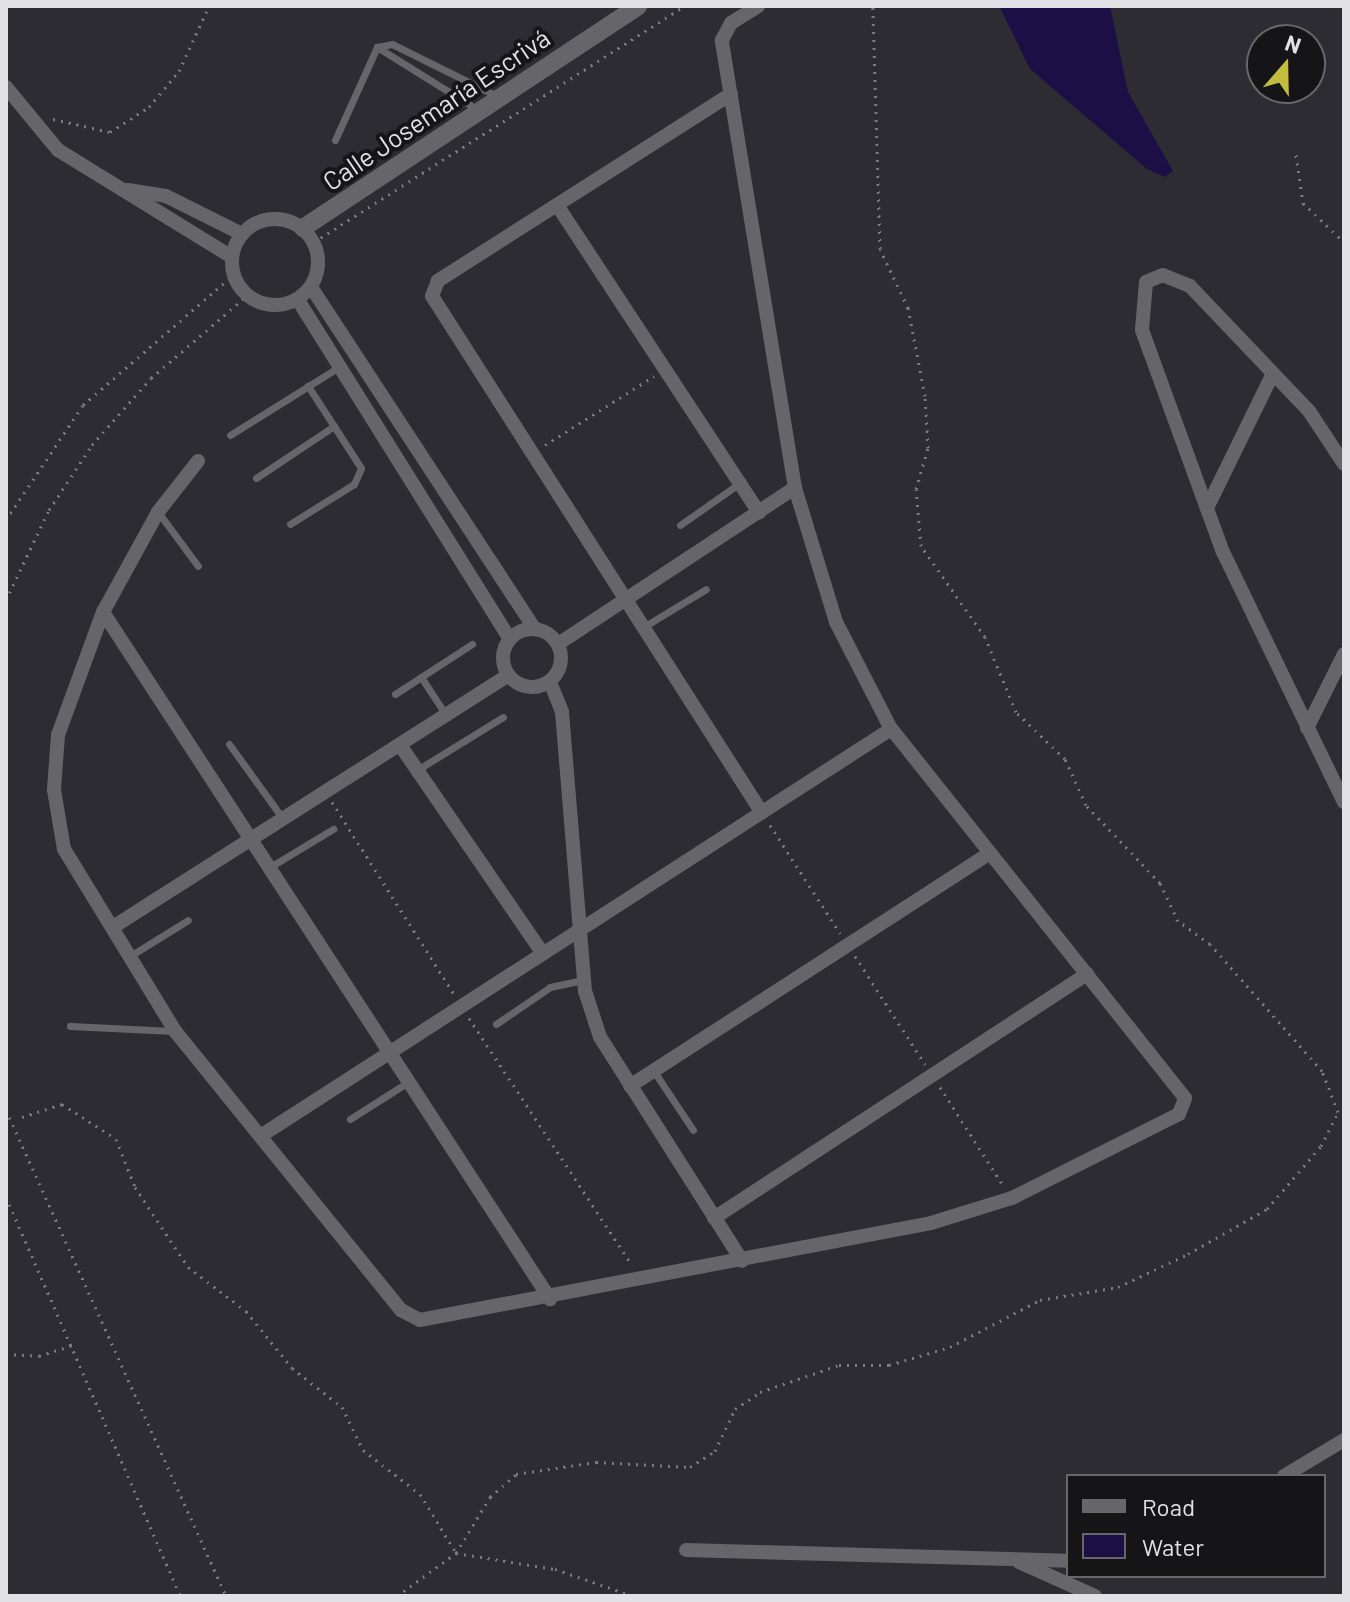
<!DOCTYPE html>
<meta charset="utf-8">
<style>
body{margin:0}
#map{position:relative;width:1350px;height:1602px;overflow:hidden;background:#2d2c33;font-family:Barlow,sans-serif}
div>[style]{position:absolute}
.water>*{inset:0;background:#1c0f46}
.path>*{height:3px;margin-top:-1.5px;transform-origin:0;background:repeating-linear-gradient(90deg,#7b7a81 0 2px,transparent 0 8px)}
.service>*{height:7px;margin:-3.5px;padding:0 3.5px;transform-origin:3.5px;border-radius:3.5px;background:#66666a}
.minor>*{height:14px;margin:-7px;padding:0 7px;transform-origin:7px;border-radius:7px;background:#66666a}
.minor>.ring{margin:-7px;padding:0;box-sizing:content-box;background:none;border:14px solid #66666a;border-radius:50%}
.tertiary>*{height:18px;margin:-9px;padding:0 9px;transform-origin:9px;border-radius:9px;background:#66666a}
span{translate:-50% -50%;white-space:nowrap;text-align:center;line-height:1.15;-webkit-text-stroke:8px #151518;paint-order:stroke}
.street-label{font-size:26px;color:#e1e1e6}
.frame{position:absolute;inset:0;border:8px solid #e1e1e6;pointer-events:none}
.legend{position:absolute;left:1066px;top:1474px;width:260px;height:104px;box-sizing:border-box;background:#151518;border:2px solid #67676a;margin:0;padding:10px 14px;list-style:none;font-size:24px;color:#e1e1e6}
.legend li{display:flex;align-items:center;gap:16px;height:40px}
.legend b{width:40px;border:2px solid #67676a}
.north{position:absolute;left:1246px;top:24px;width:80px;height:80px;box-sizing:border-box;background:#151518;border:2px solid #67676a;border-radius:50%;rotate:20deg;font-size:22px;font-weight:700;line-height:32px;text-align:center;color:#e1e1e6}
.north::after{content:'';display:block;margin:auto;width:28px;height:36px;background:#c2bd3f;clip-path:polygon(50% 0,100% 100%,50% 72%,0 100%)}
</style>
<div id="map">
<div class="water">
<i style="clip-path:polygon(999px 6px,1110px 6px,1128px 92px,1173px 171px,1165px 177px,1147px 169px,1030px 69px)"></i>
</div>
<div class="path">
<i style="left:53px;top:119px;width:58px;rotate:12.8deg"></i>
<i style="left:110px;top:132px;width:46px;rotate:-32.7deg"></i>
<i style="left:149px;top:107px;width:47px;rotate:-50.2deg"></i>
<i style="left:179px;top:71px;width:72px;rotate:-65.2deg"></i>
<i style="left:1296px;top:155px;width:49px;rotate:81.7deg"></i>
<i style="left:1303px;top:203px;width:57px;rotate:43.6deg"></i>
<i style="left:314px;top:242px;width:440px;rotate:-32.5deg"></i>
<i style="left:545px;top:445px;width:129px;rotate:-32.3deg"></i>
<i style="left:6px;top:520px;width:138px;rotate:-56.2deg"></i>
<i style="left:83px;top:405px;width:200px;rotate:-40.9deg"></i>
<i style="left:6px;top:600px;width:100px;rotate:-64.5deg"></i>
<i style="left:49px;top:510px;width:78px;rotate:-56.5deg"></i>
<i style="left:92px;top:445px;width:89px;rotate:-48.6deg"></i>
<i style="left:151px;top:378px;width:128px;rotate:-40.6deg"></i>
<i style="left:332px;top:802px;width:227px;rotate:57.6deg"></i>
<i style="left:770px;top:825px;width:129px;rotate:57.1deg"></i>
<i style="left:855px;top:956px;width:129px;rotate:57.1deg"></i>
<i style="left:469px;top:1018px;width:296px;rotate:56.6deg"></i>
<i style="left:940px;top:1087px;width:117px;rotate:57.3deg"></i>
<i style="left:6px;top:1110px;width:533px;rotate:65.64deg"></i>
<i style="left:22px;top:1117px;width:42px;rotate:-18deg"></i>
<i style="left:62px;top:1104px;width:64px;rotate:32.9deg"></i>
<i style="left:116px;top:1139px;width:52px;rotate:68.4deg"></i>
<i style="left:135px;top:1187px;width:96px;rotate:56.5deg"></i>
<i style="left:188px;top:1267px;width:73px;rotate:37.2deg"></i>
<i style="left:246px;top:1311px;width:73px;rotate:51.1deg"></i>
<i style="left:292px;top:1368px;width:63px;rotate:38deg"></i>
<i style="left:342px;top:1407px;width:48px;rotate:64deg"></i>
<i style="left:363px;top:1450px;width:72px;rotate:37.7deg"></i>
<i style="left:420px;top:1494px;width:69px;rotate:58.6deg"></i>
<i style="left:456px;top:1553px;width:100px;rotate:9.2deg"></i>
<i style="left:555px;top:1569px;width:83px;rotate:19.1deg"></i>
<i style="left:6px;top:1197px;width:435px;rotate:66.4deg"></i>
<i style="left:6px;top:1354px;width:33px;rotate:3deg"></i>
<i style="left:39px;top:1356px;width:35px;rotate:-18deg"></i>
<i style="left:397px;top:1596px;width:73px;rotate:-36.1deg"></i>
<i style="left:456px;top:1553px;width:66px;rotate:-58.7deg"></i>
<i style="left:490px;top:1497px;width:35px;rotate:-41deg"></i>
<i style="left:516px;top:1474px;width:81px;rotate:-8.5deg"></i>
<i style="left:596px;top:1462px;width:94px;rotate:3deg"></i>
<i style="left:690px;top:1467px;width:30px;rotate:-33deg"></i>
<i style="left:715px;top:1451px;width:47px;rotate:-64.5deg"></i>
<i style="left:735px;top:1409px;width:30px;rotate:-34deg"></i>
<i style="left:760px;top:1392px;width:83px;rotate:-18.9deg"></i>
<i style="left:839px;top:1365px;width:50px"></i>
<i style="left:889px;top:1365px;width:64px;rotate:-16.4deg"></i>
<i style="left:950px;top:1347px;width:102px;rotate:-27.6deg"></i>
<i style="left:1040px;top:1300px;width:79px;rotate:-9.5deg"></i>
<i style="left:1118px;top:1287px;width:77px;rotate:-25.2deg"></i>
<i style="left:1188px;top:1254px;width:91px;rotate:-29.7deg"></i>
<i style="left:1267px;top:1209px;width:83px;rotate:-49.4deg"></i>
<i style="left:1321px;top:1146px;width:38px;rotate:-63deg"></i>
<i style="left:1338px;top:1112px;width:44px;rotate:-111.3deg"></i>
<i style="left:1322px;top:1071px;width:169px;rotate:-131.4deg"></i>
<i style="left:1210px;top:944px;width:39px;rotate:-144deg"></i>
<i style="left:1178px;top:921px;width:42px;rotate:-115.3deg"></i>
<i style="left:1160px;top:883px;width:108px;rotate:-133.5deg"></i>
<i style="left:1086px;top:805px;width:51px;rotate:-114.5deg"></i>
<i style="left:1065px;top:759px;width:68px;rotate:-136.2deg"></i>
<i style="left:1016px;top:712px;width:81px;rotate:-112.5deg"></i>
<i style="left:985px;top:637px;width:111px;rotate:-125.1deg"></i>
<i style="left:921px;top:546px;width:57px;rotate:-95deg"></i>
<i style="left:916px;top:489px;width:43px;rotate:-73.7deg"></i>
<i style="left:928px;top:448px;width:52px;rotate:-93.3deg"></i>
<i style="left:925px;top:396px;width:90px;rotate:-100.9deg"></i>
<i style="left:908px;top:308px;width:65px;rotate:-115.4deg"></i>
<i style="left:880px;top:249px;width:243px;rotate:-91.7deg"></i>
</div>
<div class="service">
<i style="left:377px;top:47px;width:121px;rotate:31.9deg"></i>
<i style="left:335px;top:140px;width:102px;rotate:-65.7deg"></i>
<i style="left:377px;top:47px;width:15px;rotate:-11deg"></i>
<i style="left:392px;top:44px;width:119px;rotate:26.4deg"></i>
<i style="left:230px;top:435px;width:128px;rotate:-32deg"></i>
<i style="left:256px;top:478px;width:94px;rotate:-33.7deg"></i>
<i style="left:158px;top:512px;width:67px;rotate:53.5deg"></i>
<i style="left:290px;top:524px;width:75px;rotate:-32deg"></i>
<i style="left:354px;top:484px;width:17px;rotate:-66deg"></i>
<i style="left:361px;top:468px;width:98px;rotate:-122.9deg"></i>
<i style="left:680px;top:525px;width:73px;rotate:-35deg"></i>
<i style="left:645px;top:626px;width:71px;rotate:-31.2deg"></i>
<i style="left:421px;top:677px;width:45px;rotate:56.7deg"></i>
<i style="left:395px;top:694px;width:92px;rotate:-33deg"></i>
<i style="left:229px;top:744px;width:92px;rotate:54.2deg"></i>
<i style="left:417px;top:770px;width:101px;rotate:-31.6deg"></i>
<i style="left:270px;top:867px;width:74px;rotate:-31.1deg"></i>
<i style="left:130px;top:956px;width:68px;rotate:-31.8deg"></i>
<i style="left:496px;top:1024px;width:65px;rotate:-34.4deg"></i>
<i style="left:550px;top:987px;width:35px;rotate:-12deg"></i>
<i style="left:70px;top:1026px;width:103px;rotate:2.8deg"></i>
<i style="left:653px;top:1070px;width:72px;rotate:56.3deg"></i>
<i style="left:350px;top:1119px;width:69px;rotate:-32.5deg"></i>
</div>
<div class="minor">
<i style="left:6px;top:87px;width:82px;rotate:50.5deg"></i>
<i style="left:58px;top:150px;width:204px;rotate:31.6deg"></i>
<i style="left:731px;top:94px;width:348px;rotate:147.5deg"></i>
<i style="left:438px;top:281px;width:16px;rotate:112deg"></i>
<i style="left:432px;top:296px;width:613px;rotate:57.45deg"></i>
<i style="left:128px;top:190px;width:38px;rotate:9deg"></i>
<i style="left:166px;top:196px;width:85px;rotate:26.6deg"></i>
<i style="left:557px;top:205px;width:368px;rotate:56.7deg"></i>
<i class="ring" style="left:232px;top:219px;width:72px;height:72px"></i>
<i style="left:311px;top:287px;width:409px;rotate:56.8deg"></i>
<i style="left:298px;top:300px;width:400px;rotate:58deg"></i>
<i style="left:198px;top:461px;width:65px;rotate:128.1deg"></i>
<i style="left:158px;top:512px;width:114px;rotate:118.8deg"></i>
<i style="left:103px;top:612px;width:131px;rotate:110.1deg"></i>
<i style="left:58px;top:735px;width:55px;rotate:94.2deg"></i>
<i style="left:54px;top:790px;width:60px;rotate:80.4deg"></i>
<i style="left:64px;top:849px;width:213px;rotate:58.6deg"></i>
<i style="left:175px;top:1031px;width:359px;rotate:51deg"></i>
<i style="left:401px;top:1310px;width:21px;rotate:28deg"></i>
<i style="left:420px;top:1320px;width:520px;rotate:-10.75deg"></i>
<i style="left:931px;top:1223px;width:85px;rotate:-17.2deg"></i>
<i style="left:1012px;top:1198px;width:187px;rotate:-26.7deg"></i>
<i style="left:1179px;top:1114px;width:17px;rotate:-69deg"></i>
<i style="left:1185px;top:1098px;width:472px;rotate:-128.5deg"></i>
<i style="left:891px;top:729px;width:120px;rotate:-117.2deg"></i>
<i style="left:836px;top:622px;width:140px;rotate:-107deg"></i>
<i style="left:795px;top:488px;width:454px;rotate:-99.3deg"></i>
<i style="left:722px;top:40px;width:19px;rotate:-62deg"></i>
<i style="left:731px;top:23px;width:32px;rotate:-32deg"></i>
<i style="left:1344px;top:464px;width:64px;rotate:-123.4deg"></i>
<i style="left:1309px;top:411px;width:173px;rotate:-133.6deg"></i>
<i style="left:1190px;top:286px;width:29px;rotate:-158deg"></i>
<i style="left:1163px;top:275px;width:18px;rotate:158deg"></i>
<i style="left:1146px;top:282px;width:48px;rotate:94.8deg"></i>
<i style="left:1142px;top:330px;width:236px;rotate:70deg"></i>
<i style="left:1223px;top:552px;width:278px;rotate:64.2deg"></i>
<i style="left:1207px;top:508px;width:150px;rotate:-63.9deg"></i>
<i style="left:103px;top:612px;width:820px;rotate:56.95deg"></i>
<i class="ring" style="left:503px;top:629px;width:44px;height:44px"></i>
<i style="left:558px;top:644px;width:284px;rotate:-33.4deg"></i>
<i style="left:550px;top:682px;width:32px;rotate:68deg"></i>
<i style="left:562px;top:712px;width:280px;rotate:85.3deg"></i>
<i style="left:585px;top:991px;width:48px;rotate:71.9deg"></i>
<i style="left:600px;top:1037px;width:265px;rotate:57.6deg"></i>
<i style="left:1307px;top:728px;width:83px;rotate:-63.4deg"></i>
<i style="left:400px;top:745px;width:253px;rotate:55.6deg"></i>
<i style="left:113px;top:927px;width:469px;rotate:-32.5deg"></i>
<i style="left:630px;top:1086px;width:429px;rotate:-32.9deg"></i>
<i style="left:262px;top:1135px;width:749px;rotate:-32.84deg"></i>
<i style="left:714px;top:1218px;width:446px;rotate:-33.2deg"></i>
<i style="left:1284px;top:1476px;width:70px;rotate:-31deg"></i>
<i style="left:686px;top:1550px;width:382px;rotate:1.6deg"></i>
<i style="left:1019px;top:1562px;width:83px;rotate:24.1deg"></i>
</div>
<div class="tertiary">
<i style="left:303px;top:228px;width:402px;rotate:-33.5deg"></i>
</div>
<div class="street-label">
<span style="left:436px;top:109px;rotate:-34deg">Calle Josemaría Escrivá</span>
</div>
<div class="frame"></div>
<ul class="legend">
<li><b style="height:10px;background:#66666a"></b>Road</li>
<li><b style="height:22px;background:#1c0f46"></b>Water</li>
</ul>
<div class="north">N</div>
</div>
